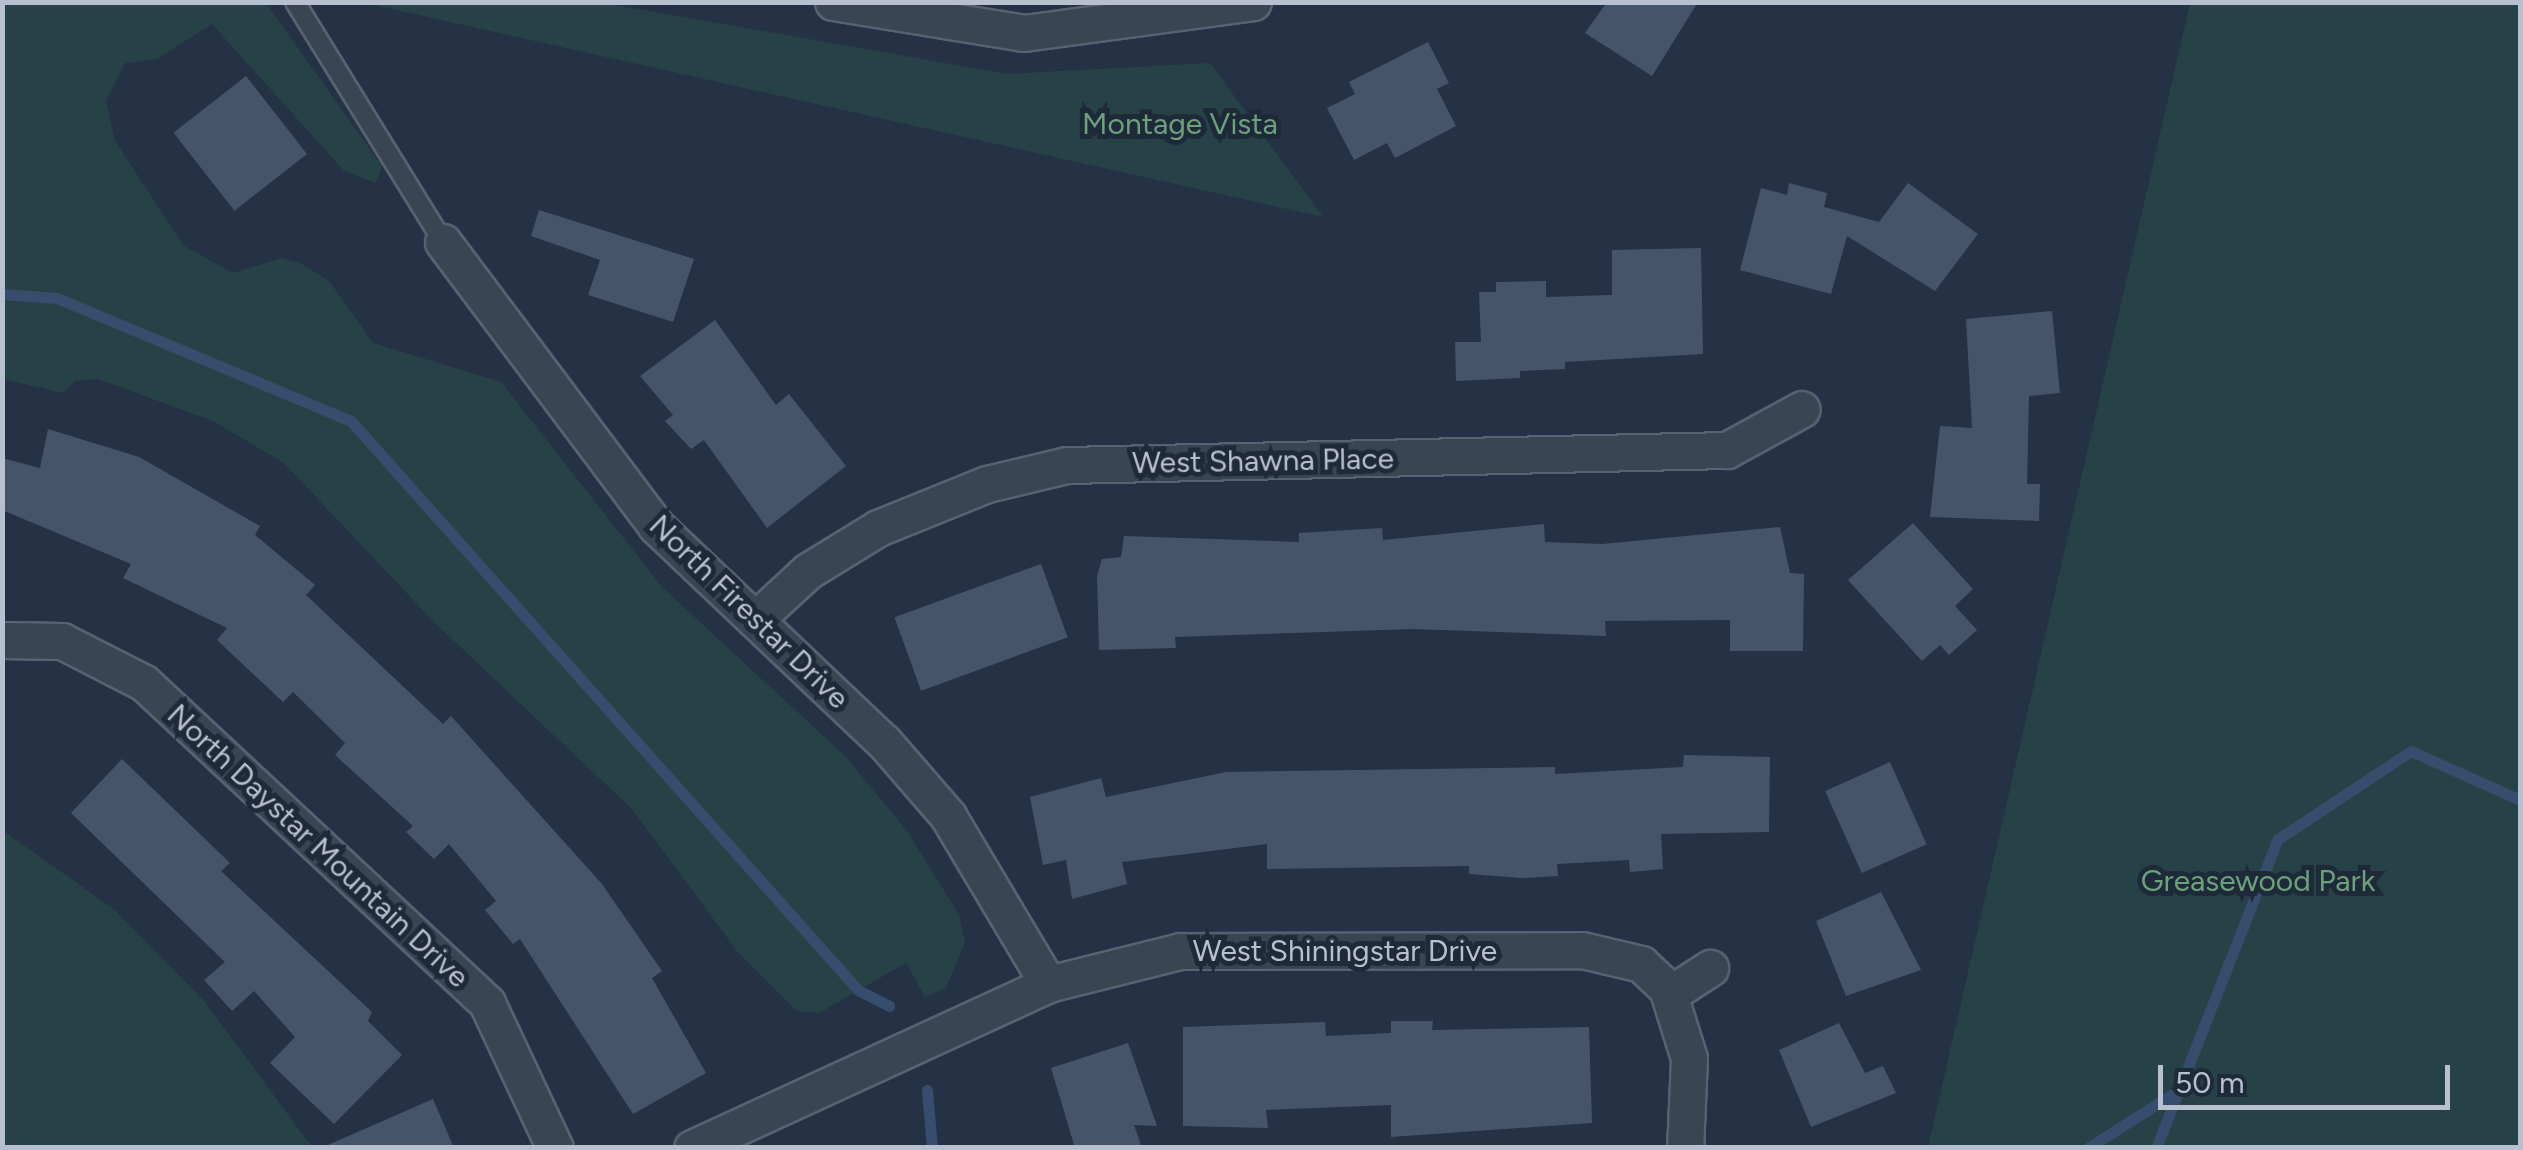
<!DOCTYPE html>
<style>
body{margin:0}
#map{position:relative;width:2523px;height:1150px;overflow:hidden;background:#253245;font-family:Figtree,sans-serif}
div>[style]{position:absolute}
.green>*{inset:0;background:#274246}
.stream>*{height:11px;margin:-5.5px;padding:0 5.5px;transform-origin:5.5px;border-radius:5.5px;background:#374d6d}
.building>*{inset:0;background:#46546a;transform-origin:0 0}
.roads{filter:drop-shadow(2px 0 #586272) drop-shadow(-2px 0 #586272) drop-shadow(0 2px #586272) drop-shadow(0 -2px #586272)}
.service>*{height:18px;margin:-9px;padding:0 9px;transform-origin:9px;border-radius:9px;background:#3a4554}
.minor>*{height:35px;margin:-17.5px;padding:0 17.5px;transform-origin:17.5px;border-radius:17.5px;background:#3a4554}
span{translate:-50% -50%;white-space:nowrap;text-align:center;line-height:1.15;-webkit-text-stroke:10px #1e293a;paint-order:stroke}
.park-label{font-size:30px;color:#6ca179}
.street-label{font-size:30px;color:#b7c0ce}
.frame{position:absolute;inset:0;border:5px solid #b7c0ce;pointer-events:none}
.scale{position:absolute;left:2158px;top:1065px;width:292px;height:45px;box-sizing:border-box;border:5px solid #b7c0ce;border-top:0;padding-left:12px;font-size:30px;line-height:35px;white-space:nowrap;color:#b7c0ce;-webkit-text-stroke:8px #1e293a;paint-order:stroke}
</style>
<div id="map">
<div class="green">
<i style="clip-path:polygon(3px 2px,266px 3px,382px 166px,376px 183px,344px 171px,212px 24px,157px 59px,125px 63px,106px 101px,115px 141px,184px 246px,233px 273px,281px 258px,302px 264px,329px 281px,373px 343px,501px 382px,662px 587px,845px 756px,907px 831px,959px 915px,965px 942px,946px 988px,925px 997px,906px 963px,819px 1013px,797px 1011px,737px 951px,632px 809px,435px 623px,284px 463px,213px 421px,98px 379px,75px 381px,64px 393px,3px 379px)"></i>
<i style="clip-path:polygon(365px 3px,604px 3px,1007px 74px,1210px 63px,1323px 217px)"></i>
<i style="clip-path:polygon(2190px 3px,2520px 3px,2520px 1147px,1928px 1147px)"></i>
<i style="clip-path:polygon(2px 830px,115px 910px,205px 1002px,312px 1147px,3px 1147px)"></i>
</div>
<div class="stream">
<i style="left:2px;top:294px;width:55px;rotate:4.2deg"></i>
<i style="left:57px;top:298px;width:319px;rotate:22.7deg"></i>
<i style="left:351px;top:421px;width:762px;rotate:48.3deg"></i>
<i style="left:858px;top:990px;width:35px;rotate:27deg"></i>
<i style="left:927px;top:1090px;width:58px;rotate:85.1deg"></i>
<i style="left:2088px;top:1148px;width:106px;rotate:-32.6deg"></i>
<i style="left:2156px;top:1148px;width:332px;rotate:-68.5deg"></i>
<i style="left:2278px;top:839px;width:159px;rotate:-33.5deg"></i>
<i style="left:2411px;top:751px;width:120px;rotate:24.2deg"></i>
</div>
<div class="building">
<i style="clip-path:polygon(1607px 2px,1698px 2px,1652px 76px,1585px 33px)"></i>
<i style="clip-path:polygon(1428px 42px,1449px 83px,1437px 89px,1456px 126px,1395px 158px,1387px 143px,1354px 160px,1327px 108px,1355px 94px,1349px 82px)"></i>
<i style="left:246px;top:76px;width:99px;height:92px;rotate:52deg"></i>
<i style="clip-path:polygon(1789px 183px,1827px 193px,1824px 207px,1879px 222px,1908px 183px,1978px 234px,1935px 291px,1847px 236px,1831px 294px,1740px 270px,1761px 188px,1787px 195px)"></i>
<i style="clip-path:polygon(539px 210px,694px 259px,673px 322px,588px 295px,600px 260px,531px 236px)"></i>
<i style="clip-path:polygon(1701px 248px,1703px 354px,1565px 362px,1565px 369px,1520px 371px,1520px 378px,1456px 381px,1455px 342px,1481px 342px,1479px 292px,1496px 292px,1496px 282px,1546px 281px,1546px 297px,1612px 295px,1612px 250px)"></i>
<i style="clip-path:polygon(2052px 311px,2060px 393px,2029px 396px,2027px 484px,2040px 484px,2039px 521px,1930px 517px,1940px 426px,1972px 428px,1966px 319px)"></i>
<i style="clip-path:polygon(715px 320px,776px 405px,789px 394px,846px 466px,767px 528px,704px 440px,691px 449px,665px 421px,673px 415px,640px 376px)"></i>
<i style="clip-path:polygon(48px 429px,139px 457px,260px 526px,255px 535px,315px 585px,306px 595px,443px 724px,451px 716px,602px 884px,662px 971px,652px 978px,706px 1073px,633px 1114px,520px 939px,513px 944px,485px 910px,496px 901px,449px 844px,434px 859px,406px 832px,413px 826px,335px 755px,345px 743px,293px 692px,283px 702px,217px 640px,227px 628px,123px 578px,131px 564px,2px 510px,2px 458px,40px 468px)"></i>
<i style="clip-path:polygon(1913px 523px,1973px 589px,1955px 606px,1977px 630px,1949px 655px,1940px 645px,1922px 661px,1848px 580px)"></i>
<i style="clip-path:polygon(1544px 524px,1545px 542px,1602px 544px,1780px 527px,1790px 573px,1804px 574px,1803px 651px,1730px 651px,1730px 620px,1605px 621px,1606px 636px,1413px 629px,1175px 637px,1176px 648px,1099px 650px,1097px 576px,1102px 559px,1121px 557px,1124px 536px,1299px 542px,1299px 533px,1382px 528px,1383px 540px)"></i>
<i style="left:1041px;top:564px;width:78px;height:156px;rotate:70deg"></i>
<i style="clip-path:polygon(1684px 755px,1770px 757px,1769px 832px,1661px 834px,1663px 869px,1630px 872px,1629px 860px,1557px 864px,1558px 876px,1522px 878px,1469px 874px,1469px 866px,1267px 869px,1267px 844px,1122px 862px,1127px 884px,1072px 899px,1066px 860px,1043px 865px,1030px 797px,1101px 778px,1106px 797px,1226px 772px,1555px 767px,1555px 774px,1683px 767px)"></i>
<i style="clip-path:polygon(122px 759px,230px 863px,221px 871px,372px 1012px,368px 1021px,402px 1055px,334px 1124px,270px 1063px,295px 1037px,254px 991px,232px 1011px,204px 980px,225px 962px,71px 813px)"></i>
<i style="left:1890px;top:762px;width:90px;height:71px;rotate:66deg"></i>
<i style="clip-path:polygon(1881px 892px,1921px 970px,1846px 996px,1816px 921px)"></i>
<i style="clip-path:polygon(1391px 1021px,1433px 1021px,1432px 1030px,1589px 1027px,1592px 1123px,1391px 1137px,1391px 1105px,1266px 1110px,1268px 1128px,1183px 1126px,1183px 1027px,1325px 1022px,1326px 1036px,1391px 1033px)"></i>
<i style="clip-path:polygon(1839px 1023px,1865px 1073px,1883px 1066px,1896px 1093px,1811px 1127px,1779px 1050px)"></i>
<i style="clip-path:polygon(1128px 1043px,1157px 1126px,1134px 1125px,1142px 1148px,1075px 1148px,1051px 1068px)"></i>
<i style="clip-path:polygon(433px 1099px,454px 1148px,321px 1148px)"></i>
</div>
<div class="roads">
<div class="service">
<i style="left:295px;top:2px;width:282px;rotate:58.3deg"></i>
</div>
<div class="minor">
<i style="left:833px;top:2px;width:193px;rotate:9.2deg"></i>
<i style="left:1024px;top:33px;width:231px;rotate:-7.7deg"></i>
<i style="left:443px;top:242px;width:355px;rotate:53.1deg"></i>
<i style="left:656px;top:526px;width:314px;rotate:43.5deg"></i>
<i style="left:884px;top:742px;width:98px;rotate:49.1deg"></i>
<i style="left:948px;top:816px;width:196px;rotate:59.2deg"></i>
<i style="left:755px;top:620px;width:72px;rotate:-42.8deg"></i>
<i style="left:808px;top:571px;width:82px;rotate:-31.6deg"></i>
<i style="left:878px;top:528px;width:118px;rotate:-22deg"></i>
<i style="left:987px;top:484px;width:82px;rotate:-13.4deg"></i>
<i style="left:1067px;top:465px;width:660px;rotate:-1.3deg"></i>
<i style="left:1727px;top:450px;width:85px;rotate:-28.7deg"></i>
<i style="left:2px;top:640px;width:60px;rotate:1deg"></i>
<i style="left:62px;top:641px;width:92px;rotate:27.1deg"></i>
<i style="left:144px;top:683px;width:469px;rotate:43deg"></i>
<i style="left:487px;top:1003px;width:160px;rotate:64.9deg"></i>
<i style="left:1670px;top:994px;width:48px;rotate:-33deg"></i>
<i style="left:692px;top:1148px;width:392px;rotate:-24.7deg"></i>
<i style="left:1048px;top:984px;width:136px;rotate:-14deg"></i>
<i style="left:1180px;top:951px;width:402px;rotate:-0.1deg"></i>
<i style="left:1582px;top:950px;width:61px;rotate:13.3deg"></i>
<i style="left:1641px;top:964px;width:35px;rotate:43deg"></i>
<i style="left:1667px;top:988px;width:73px;rotate:72.6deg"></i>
<i style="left:1689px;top:1058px;width:90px;rotate:92.5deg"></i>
</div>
</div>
<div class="park-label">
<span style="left:1180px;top:124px">Montage Vista</span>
<span style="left:2258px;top:881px">Greasewood Park</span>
</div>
<div class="street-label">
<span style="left:1263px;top:461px;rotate:-1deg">West Shawna Place</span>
<span style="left:749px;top:612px;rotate:44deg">North Firestar Drive</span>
<span style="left:318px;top:846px;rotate:43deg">North Daystar Mountain Drive</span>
<span style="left:1345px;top:951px">West Shiningstar Drive</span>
</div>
<div class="frame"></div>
<div class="scale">50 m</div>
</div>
